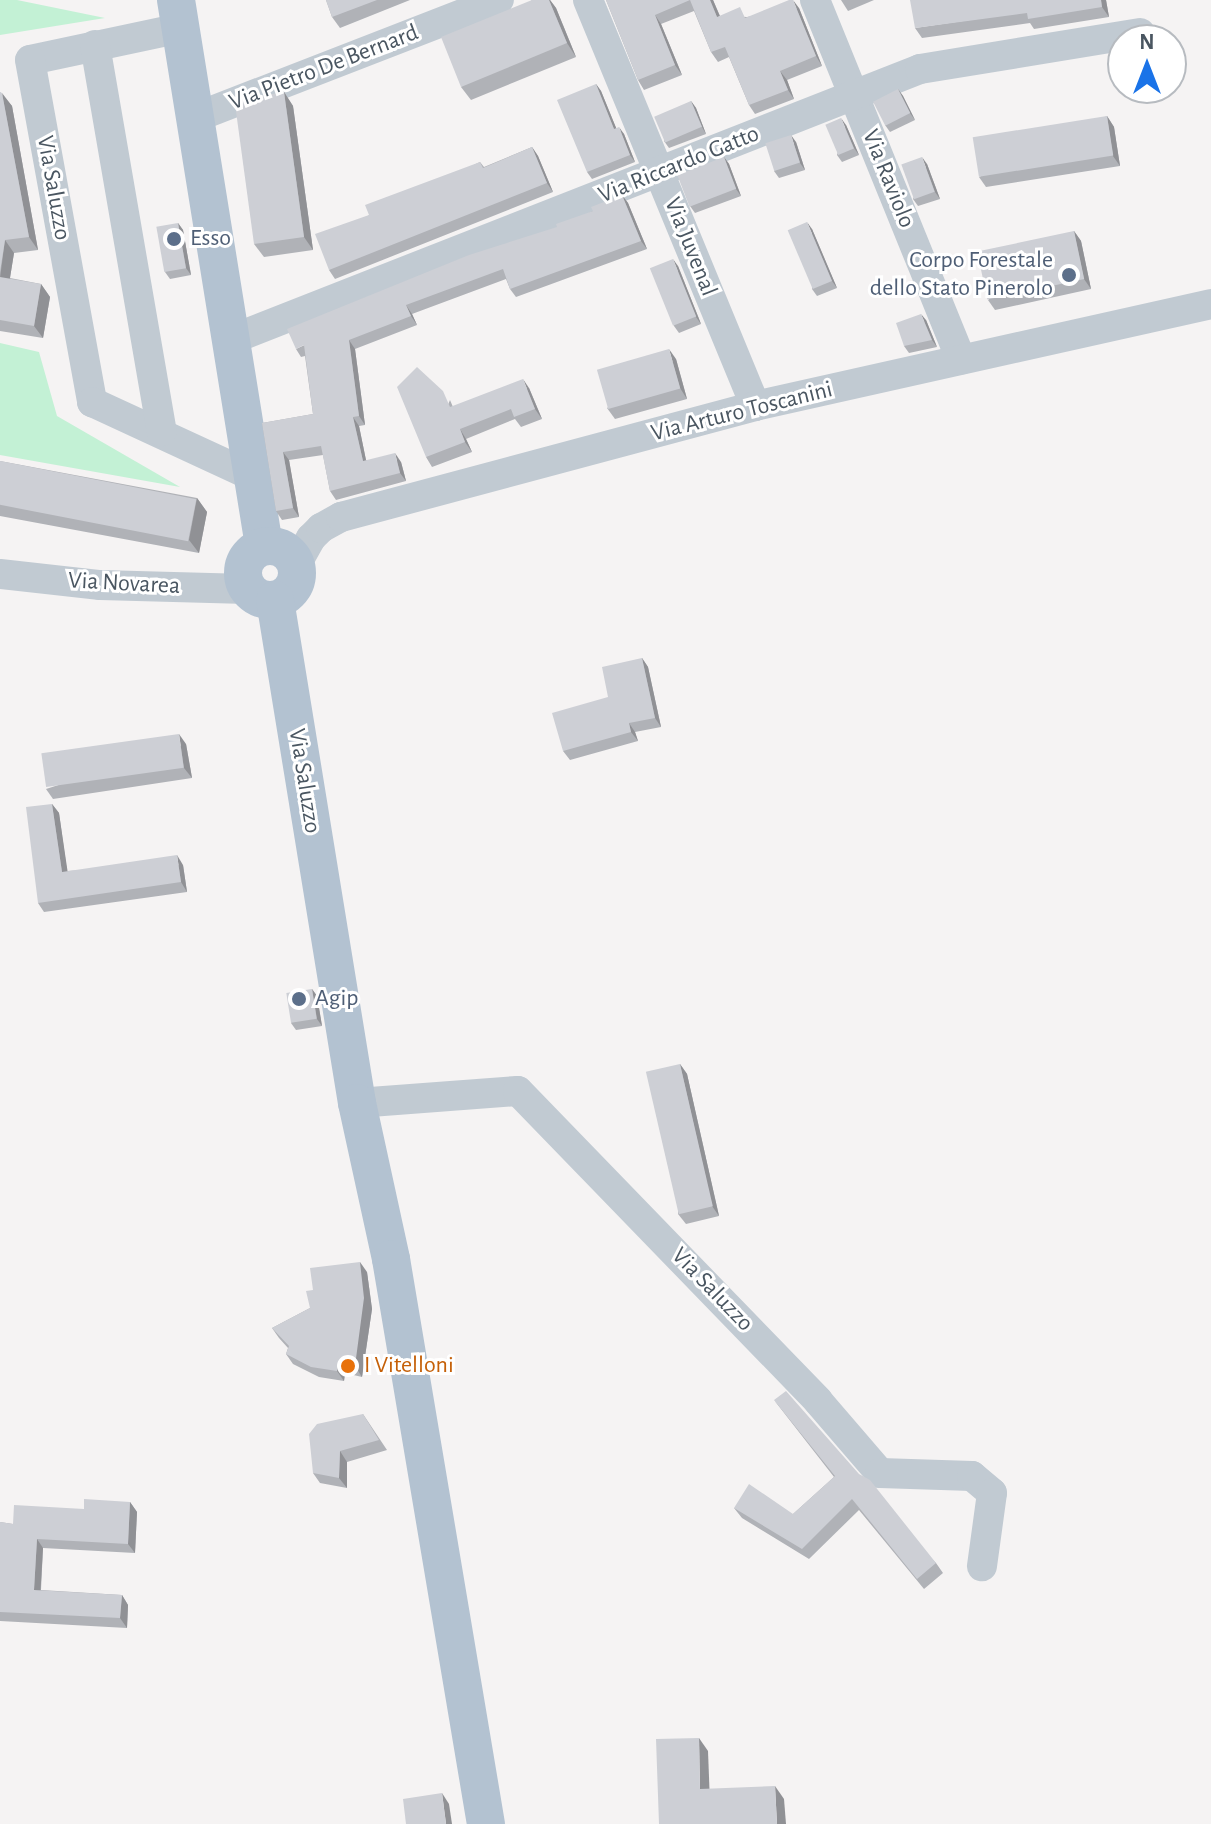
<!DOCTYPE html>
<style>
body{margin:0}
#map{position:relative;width:1211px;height:1824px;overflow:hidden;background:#f5f3f3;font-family:"Alegreya Sans",sans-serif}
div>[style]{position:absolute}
.green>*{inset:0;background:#c3f1d5}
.minor>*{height:30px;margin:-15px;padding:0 15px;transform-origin:15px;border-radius:15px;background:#c1cad2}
.major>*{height:38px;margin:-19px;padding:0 19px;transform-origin:19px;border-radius:19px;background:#b3c2d1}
.major>.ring{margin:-19px;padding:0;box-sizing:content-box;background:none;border:38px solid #b3c2d1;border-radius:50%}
.wall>*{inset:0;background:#b0b2b7}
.shaded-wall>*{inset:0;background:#909195}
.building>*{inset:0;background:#cdcfd5;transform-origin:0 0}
.dots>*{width:22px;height:22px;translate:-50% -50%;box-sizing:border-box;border:4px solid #fff;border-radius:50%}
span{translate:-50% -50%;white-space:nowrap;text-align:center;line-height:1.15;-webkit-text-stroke:6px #fff;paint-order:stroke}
.street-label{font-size:24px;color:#4a5661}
.service-label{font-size:24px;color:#4e5e75}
.left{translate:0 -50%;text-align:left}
.right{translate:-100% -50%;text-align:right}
.food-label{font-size:24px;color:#c56008}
.north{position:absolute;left:1107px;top:24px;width:80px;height:80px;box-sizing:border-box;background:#fff;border:2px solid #b7bbc0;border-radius:50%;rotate:0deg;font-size:22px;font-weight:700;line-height:32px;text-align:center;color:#4a5661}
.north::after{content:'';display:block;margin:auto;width:28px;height:36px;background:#1a73e8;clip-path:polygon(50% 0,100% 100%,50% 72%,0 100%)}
</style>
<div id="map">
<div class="green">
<i style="clip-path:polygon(0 0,17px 0,105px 18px,0 35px)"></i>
<i style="clip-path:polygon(0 343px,39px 352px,57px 416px,180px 487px,0 455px)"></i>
</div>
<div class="minor">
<i style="left:588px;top:0;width:439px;rotate:67.6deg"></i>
<i style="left:815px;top:0;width:388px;rotate:67.9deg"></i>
<i style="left:181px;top:28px;width:154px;rotate:168deg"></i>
<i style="left:30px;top:60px;width:348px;rotate:79.7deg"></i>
<i style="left:92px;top:402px;width:176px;rotate:24.8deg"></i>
<i style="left:95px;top:45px;width:392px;rotate:80.2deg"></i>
<i style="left:194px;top:118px;width:327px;rotate:-21.2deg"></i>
<i style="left:230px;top:340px;width:741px;rotate:-21.44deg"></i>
<i style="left:920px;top:69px;width:223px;rotate:-9.3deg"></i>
<i style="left:296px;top:565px;width:31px;rotate:-61deg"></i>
<i style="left:311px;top:538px;width:14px;rotate:-45deg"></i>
<i style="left:321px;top:528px;width:23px;rotate:-29deg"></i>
<i style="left:341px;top:517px;width:429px;rotate:-15deg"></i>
<i style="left:755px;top:406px;width:467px;rotate:-12.6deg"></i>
<i style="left:0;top:574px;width:101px;rotate:6.3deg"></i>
<i style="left:100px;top:585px;width:147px;rotate:1.6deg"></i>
<i style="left:357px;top:1103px;width:161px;rotate:-4.3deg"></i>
<i style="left:518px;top:1091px;width:431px;rotate:45.9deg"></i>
<i style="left:818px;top:1401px;width:95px;rotate:49.3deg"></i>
<i style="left:880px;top:1473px;width:92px;rotate:1.9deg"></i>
<i style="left:972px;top:1476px;width:26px;rotate:40deg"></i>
<i style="left:992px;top:1493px;width:74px;rotate:97.8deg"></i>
</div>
<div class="major">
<i style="left:176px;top:0;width:553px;rotate:80.84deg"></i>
<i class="ring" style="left:243px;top:546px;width:16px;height:16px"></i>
<i style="left:275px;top:600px;width:510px;rotate:80.74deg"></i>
<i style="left:357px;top:1103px;width:160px;rotate:77.7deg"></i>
<i style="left:391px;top:1259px;width:573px;rotate:80.46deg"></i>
</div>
<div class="wall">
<i style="clip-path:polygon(326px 0,410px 0,340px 28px,332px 17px)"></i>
<i style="clip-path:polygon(532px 0,550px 0,556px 8px,576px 57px,471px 100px,461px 87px)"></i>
<i style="clip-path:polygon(606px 0,713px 0,720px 16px,747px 17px,799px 8px,822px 66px,787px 80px,794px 99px,755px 114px,749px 105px,729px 57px,718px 62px,711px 52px,694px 11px,661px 24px,682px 75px,644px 90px,638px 80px)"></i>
<i style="clip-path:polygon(841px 0,874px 0,848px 11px)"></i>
<i style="clip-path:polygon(1106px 0,1109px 17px,1034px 29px,1030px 23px,922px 38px,915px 28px)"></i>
<i style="clip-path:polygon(596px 84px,601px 91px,616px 128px,624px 134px,635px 162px,592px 179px,587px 172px)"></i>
<i style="clip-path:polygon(898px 89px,903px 96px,915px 120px,890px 132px,885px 125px)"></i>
<i style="clip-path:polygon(0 92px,12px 106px,38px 250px,14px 253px,10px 278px,41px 284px,50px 297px,43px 338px,0 331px)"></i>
<i style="clip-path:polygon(284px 92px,293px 106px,313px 250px,264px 257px,254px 244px)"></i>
<i style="clip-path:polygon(691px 101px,696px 108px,706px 134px,669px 148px,664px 141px)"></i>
<i style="clip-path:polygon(1107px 116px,1114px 127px,1120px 166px,986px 187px,979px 177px)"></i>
<i style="clip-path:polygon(846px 125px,859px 155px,842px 162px,837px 155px)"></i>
<i style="clip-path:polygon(796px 142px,805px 170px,779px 178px,774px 171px)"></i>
<i style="clip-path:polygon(532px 147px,538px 156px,553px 192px,335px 279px,329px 270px,369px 215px,480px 162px,484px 167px)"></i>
<i style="clip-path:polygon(724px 157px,729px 164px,741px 196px,695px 213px,690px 206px)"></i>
<i style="clip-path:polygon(927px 164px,940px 199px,918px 206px,913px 199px)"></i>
<i style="clip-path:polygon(622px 195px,628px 203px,647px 249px,516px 297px,510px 289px,506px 279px,412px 314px,417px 325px,355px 349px,365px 425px,359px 426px,366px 460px,401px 462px,406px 481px,336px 500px,330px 491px,323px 455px,289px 460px,299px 517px,282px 520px,276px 511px,262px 423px,313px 414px,305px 356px,301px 357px,296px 349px,593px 211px)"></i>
<i style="clip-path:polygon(178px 223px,183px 230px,191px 275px,170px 279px,165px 272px)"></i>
<i style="clip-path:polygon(812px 229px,837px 288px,817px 296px,812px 289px)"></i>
<i style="clip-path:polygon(1074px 231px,1081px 241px,1091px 289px,995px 310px,988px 300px)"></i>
<i style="clip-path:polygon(678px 266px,701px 324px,679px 333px,674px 326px)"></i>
<i style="clip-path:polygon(926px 320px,937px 347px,909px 353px,904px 346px)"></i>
<i style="clip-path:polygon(676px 359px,687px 399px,615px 419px,607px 408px)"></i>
<i style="clip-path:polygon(529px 388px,542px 419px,521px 427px,515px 419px,466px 439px,472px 452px,432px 467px,426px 457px,450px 400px,453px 407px)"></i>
<i style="clip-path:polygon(0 461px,197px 498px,207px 512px,199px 553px,0 516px)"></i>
<i style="clip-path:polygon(642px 658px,648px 667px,661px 727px,635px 732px,638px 741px,570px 760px,563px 751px)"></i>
<i style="clip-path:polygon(186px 744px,192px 778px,53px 799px,46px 789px)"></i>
<i style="clip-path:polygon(52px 804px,59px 813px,67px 871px,183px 865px,187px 892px,44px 912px,38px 903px)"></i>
<i style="clip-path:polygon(312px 989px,317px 996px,322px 1026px,296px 1030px,291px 1023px)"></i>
<i style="clip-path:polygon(680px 1064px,687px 1074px,719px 1216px,686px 1224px,678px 1214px)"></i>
<i style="clip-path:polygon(367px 1272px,372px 1309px,362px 1377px,345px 1373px,344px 1381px,319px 1377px,293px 1364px,286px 1354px,288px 1348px,279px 1338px,272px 1328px,310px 1308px,313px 1290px)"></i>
<i style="clip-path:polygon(774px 1400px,936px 1563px,943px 1573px,924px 1589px,859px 1510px,809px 1559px,742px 1518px,734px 1508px,793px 1514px,834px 1477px)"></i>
<i style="clip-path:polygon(363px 1414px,387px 1450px,347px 1462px,347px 1488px,320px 1483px,313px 1473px)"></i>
<i style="clip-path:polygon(130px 1502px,137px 1512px,135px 1553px,43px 1548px,41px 1590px,122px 1595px,128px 1605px,127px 1628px,0 1621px,0 1522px,13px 1524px,84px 1509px)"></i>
</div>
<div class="shaded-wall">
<i style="clip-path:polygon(549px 0,550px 0,556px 8px,576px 57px,567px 43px)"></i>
<i style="clip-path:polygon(710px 0,713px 0,724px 26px,717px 17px)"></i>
<i style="clip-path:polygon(793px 0,799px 8px,822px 66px,816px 56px)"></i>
<i style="clip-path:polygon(1101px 0,1106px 0,1109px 17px,1102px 7px)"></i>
<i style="clip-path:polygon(655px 15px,661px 24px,682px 75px,675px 65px)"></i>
<i style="clip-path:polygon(780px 71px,787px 80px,794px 99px,788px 90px)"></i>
<i style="clip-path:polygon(596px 84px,601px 91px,619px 135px,614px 129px)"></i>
<i style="clip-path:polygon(898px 89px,903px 96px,915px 120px,910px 113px)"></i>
<i style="clip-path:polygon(284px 92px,293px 106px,313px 250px,304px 237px)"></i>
<i style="clip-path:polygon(2px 93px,12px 106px,38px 250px,29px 237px)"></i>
<i style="clip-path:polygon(691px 101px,696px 108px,706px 134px,702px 127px)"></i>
<i style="clip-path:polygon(1107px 116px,1114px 127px,1120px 166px,1113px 156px)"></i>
<i style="clip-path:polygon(841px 118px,846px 125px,859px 155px,854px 148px)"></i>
<i style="clip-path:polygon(619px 127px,624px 134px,635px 162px,630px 155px)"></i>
<i style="clip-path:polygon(791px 135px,796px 142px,805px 170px,800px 163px)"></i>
<i style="clip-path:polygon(532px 147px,538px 156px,553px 192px,547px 183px)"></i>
<i style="clip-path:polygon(724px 157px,729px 164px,741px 196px,736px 189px)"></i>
<i style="clip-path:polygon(922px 157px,927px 164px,940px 199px,935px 192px)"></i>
<i style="clip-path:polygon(622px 195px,628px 203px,647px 249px,641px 241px)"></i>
<i style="clip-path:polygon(807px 222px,812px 229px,837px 288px,832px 281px)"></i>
<i style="clip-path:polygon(178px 223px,183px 230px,191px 275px,186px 268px)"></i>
<i style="clip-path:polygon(1074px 231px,1081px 241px,1091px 289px,1084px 279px)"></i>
<i style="clip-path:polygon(5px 240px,14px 253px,8px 290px,0 278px)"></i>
<i style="clip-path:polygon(673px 259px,678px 266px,701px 324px,696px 317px)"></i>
<i style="clip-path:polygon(41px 284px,50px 297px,43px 338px,34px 326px)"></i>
<i style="clip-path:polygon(406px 305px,412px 314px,417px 325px,411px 316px)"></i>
<i style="clip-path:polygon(921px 314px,926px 320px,937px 347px,932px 340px)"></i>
<i style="clip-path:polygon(349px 340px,355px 349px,365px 425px,359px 416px)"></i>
<i style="clip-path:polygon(669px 349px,676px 359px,687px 399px,680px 388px)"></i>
<i style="clip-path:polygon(523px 379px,529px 388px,542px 419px,535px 409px)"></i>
<i style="clip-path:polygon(353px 417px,359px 426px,368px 470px,363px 461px)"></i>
<i style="clip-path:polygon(460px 429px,466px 439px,472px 452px,465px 442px)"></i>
<i style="clip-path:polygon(283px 452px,289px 460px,299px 517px,293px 508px)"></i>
<i style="clip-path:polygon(395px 453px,401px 462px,406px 481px,400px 473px)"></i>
<i style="clip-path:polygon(197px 498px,207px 512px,199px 553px,189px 540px)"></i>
<i style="clip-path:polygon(642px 658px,648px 667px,661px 727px,655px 718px)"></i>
<i style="clip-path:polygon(629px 723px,635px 732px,638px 741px,631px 732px)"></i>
<i style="clip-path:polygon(179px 734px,186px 744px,192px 778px,184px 768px)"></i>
<i style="clip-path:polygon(52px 804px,59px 813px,69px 881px,62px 872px)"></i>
<i style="clip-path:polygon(177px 855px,183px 865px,187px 892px,181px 882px)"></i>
<i style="clip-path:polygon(312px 989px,317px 996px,322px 1026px,317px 1019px)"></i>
<i style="clip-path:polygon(680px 1064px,687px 1074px,719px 1216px,712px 1206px)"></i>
<i style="clip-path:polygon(360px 1262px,367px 1272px,372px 1309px,362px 1377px,355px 1366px)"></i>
<i style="clip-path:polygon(338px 1363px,345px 1373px,344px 1381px,337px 1371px)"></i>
<i style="clip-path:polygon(340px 1451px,347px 1462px,347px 1488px,339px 1478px)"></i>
<i style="clip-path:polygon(130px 1502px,137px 1512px,135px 1553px,128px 1544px)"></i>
<i style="clip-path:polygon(37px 1539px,43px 1548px,40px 1599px,34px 1590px)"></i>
<i style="clip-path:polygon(122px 1595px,128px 1605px,127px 1628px,120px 1618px)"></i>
<i style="clip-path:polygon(699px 1738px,708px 1751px,710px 1803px,700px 1789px)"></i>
<i style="clip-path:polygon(775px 1786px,784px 1799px,786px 1824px,777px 1824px)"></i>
<i style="clip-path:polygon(442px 1793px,449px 1804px,452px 1824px,446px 1824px)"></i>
</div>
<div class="building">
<i style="clip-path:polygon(326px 0,377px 0,332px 17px)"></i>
<i style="clip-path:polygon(532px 0,549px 0,567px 43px,461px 87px,441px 37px)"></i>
<i style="clip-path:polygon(606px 0,710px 0,717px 17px,740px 7px,745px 18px,789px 0,793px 0,816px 56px,780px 71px,788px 90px,749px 105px,725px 47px,711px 52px,690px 0,655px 15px,675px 65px,638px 80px)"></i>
<i style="clip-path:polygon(910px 0,1101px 0,1102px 7px,1028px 19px,1027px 13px,915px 28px)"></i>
<i style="clip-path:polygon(596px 84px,614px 129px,619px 127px,630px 155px,587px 172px,557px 100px)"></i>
<i style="left:898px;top:89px;width:27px;height:28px;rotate:63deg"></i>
<i style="clip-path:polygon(0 92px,2px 93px,29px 237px,5px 240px,0 272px)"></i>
<i style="clip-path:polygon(284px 92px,304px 237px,254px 244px,235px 104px,255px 97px)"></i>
<i style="left:691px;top:101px;width:28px;height:40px;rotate:67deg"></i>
<i style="left:1107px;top:116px;width:40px;height:136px;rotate:81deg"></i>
<i style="left:841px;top:118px;width:33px;height:17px;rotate:67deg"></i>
<i style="left:791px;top:135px;width:29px;height:27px;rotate:72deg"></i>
<i style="clip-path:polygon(532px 147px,547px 183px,329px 270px,315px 234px,369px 215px,365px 205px,480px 162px,483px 168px)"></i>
<i style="left:724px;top:157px;width:34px;height:50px;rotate:69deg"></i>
<i style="left:922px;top:157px;width:37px;height:22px;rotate:70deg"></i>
<i style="clip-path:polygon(622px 195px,641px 241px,510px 289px,503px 269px,406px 305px,411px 316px,349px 340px,359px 416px,353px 417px,363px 461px,395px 453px,400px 473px,330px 491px,321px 446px,283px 452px,293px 508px,276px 511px,262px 423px,313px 414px,304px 345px,296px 349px,287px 329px,469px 255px,557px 227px,556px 224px,593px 211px,591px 207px)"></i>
<i style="left:807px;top:222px;width:64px;height:21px;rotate:67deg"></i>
<i style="left:178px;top:223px;width:46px;height:22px;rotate:80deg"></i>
<i style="left:1074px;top:231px;width:49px;height:99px;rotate:78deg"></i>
<i style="left:673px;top:259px;width:62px;height:25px;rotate:68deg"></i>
<i style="clip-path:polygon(0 277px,41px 284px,34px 326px,0 320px)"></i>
<i style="clip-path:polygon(921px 314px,932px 340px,904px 346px,896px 323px)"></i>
<i style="left:669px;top:349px;width:41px;height:75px;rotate:74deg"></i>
<i style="clip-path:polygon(417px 367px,443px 391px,450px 407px,523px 379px,535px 409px,514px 417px,511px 409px,460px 429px,465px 442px,426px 457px,397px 387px)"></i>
<i style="left:0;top:461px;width:200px;height:43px;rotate:11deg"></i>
<i style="clip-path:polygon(642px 658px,655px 718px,629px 723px,631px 732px,563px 751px,552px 713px,608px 697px,602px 667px)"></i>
<i style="left:179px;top:734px;width:34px;height:139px;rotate:82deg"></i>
<i style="clip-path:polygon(52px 804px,62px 872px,177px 855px,181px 882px,38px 903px,26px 807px)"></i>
<i style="left:312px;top:989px;width:30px;height:26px;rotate:81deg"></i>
<i style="left:680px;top:1064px;width:146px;height:35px;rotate:77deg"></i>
<i style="clip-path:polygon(360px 1262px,364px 1298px,355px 1366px,338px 1363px,337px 1371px,311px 1367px,286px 1354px,289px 1346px,272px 1328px,310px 1308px,306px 1291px,313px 1290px,310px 1268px)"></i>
<i style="clip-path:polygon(786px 1391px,859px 1474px,870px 1480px,936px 1563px,917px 1579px,852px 1499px,802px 1549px,734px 1508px,749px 1484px,793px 1514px,835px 1476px,774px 1400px)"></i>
<i style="clip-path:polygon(363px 1414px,379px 1440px,340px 1451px,339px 1478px,313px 1473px,309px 1434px,317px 1424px)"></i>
<i style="clip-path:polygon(84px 1499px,130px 1502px,128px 1544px,37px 1539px,34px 1590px,122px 1595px,120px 1618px,0 1612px,0 1522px,13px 1524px,14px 1505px,84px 1509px)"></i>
<i style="clip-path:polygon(699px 1738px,700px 1789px,775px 1786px,777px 1824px,659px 1824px,656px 1739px)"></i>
<i style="clip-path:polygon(442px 1793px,446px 1824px,406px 1824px,403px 1799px)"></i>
</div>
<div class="dots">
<i style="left:174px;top:239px;background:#5c6f8a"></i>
<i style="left:1069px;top:275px;background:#5c6f8a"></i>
<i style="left:299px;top:999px;background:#5c6f8a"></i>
<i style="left:348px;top:1366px;background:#e8710a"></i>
</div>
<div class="street-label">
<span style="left:324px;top:68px;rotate:-21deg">Via Pietro De Bernard</span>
<span style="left:679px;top:165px;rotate:-22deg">Via Riccardo Gatto</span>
<span style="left:888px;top:179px;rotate:68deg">Via Raviolo</span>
<span style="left:53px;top:188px;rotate:80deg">Via Saluzzo</span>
<span style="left:690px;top:247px;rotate:68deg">Via Juvenal</span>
<span style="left:742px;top:412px;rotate:-14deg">Via Arturo Toscanini</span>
<span style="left:124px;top:584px;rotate:3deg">Via Novarea</span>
<span style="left:304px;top:781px;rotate:81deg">Via Saluzzo</span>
<span style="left:712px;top:1290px;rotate:46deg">Via Saluzzo</span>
</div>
<div class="service-label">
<span class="left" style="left:190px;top:239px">Esso</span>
<span class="right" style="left:1053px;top:275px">Corpo Forestale<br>dello Stato Pinerolo</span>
<span class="left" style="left:315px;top:999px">Agip</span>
</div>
<div class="food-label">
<span class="left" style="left:364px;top:1366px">I Vitelloni</span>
</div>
<div class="north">N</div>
</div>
